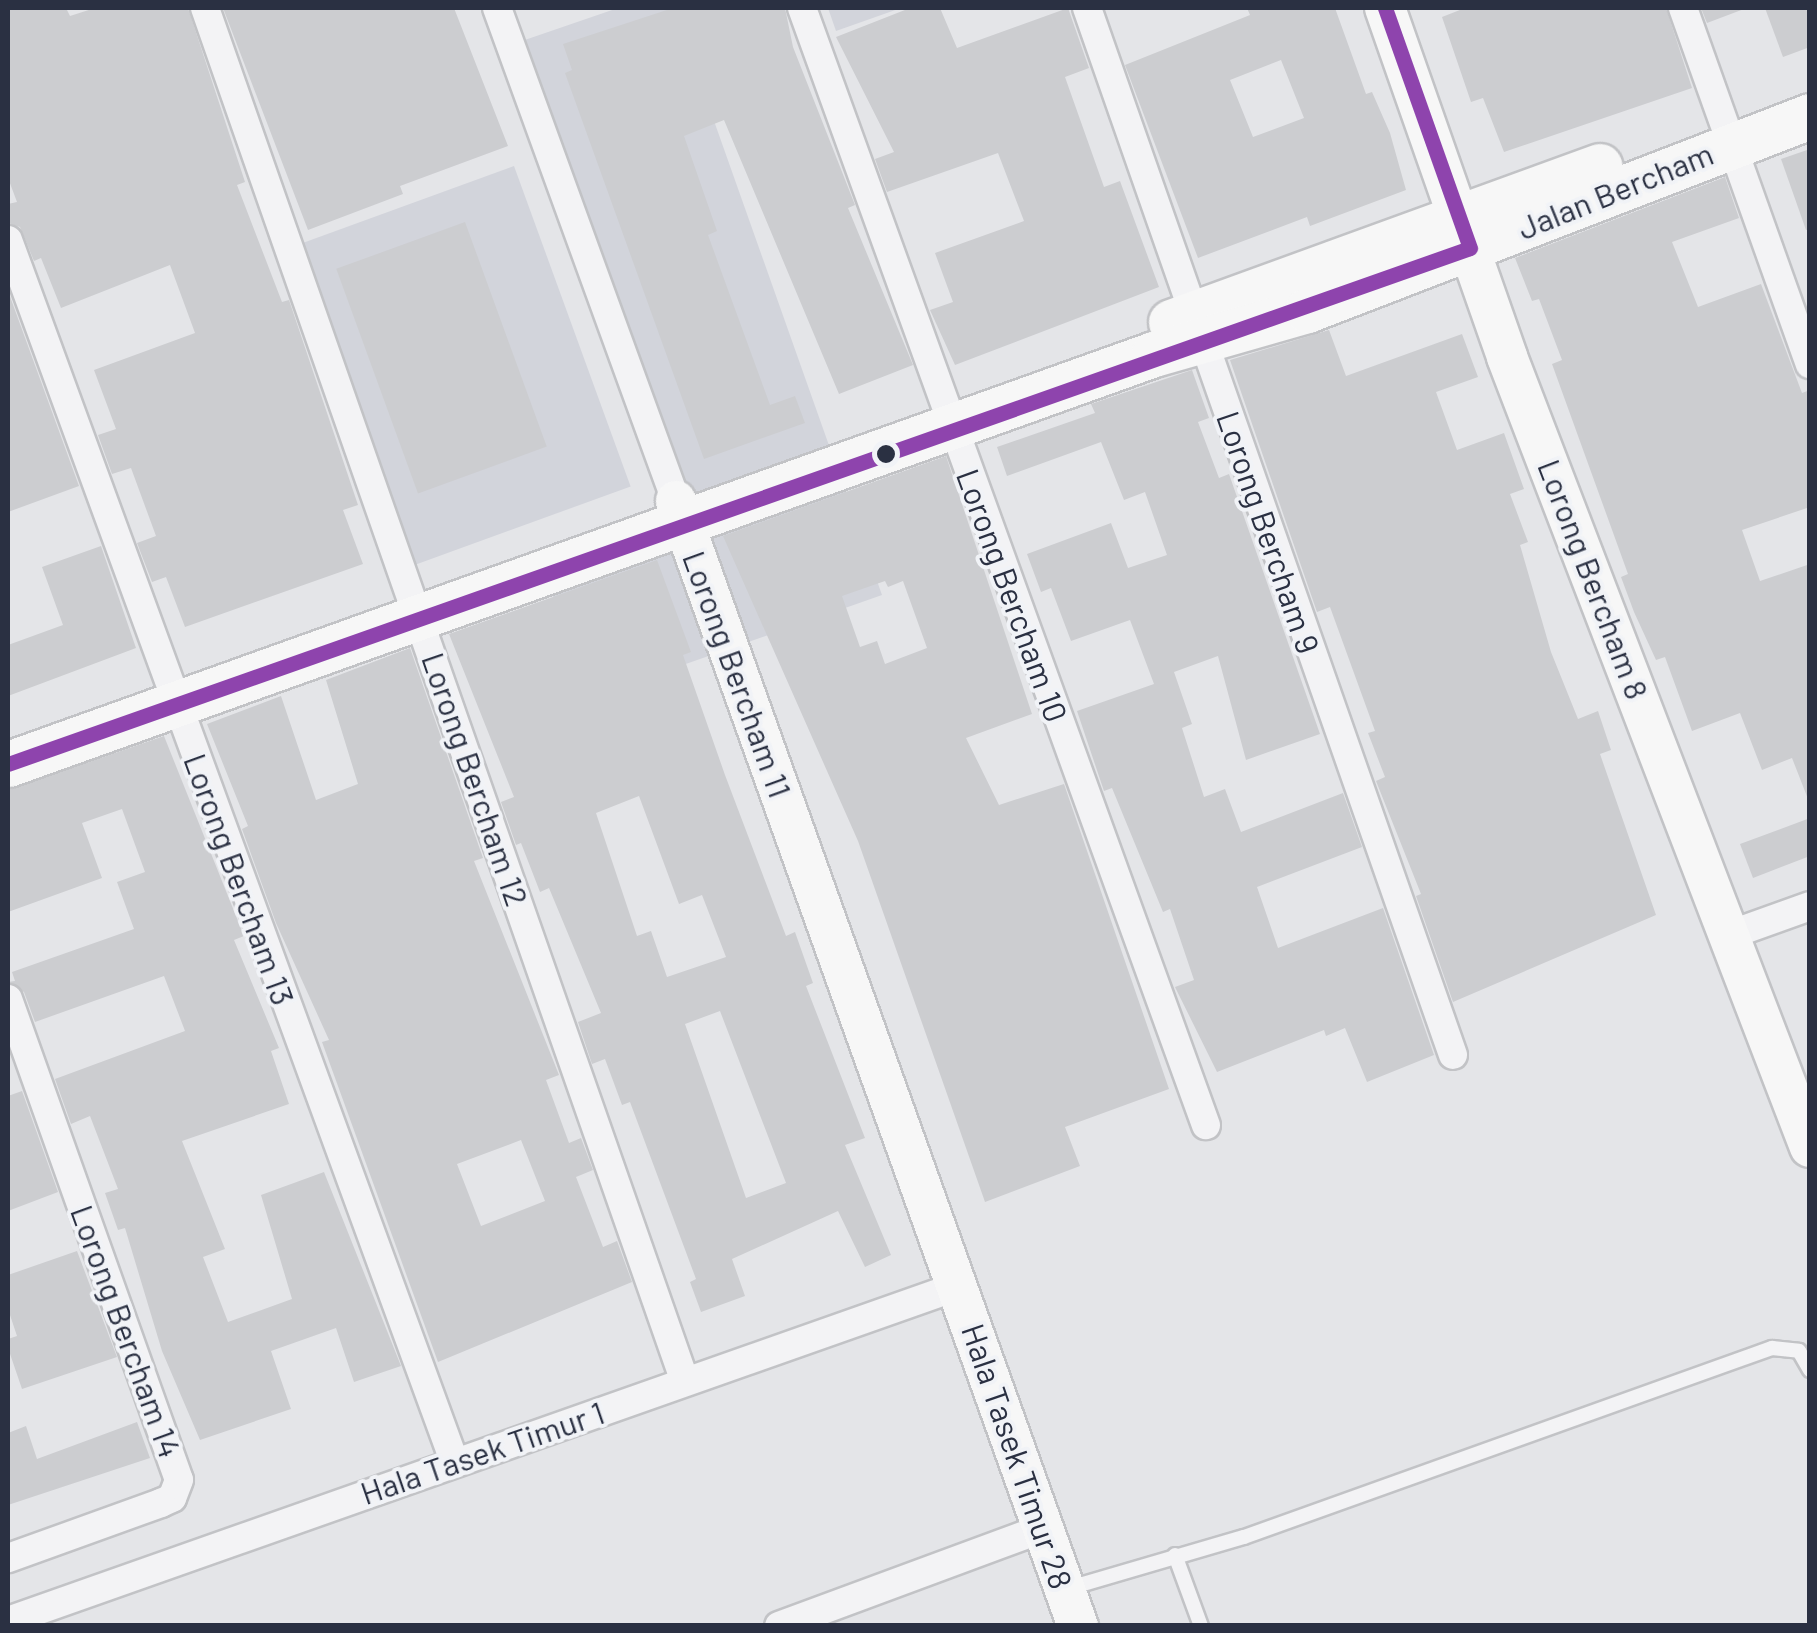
<!DOCTYPE html>
<style>
body{margin:0}
#map{position:relative;width:1817px;height:1633px;overflow:hidden;background:#e4e5e8;font-family:Barlow,sans-serif}
div>[style]{position:absolute}
.built>*{inset:0;background:#d2d4db;transform-origin:0 0}
.building>*{inset:0;background:#cccdd0;transform-origin:0 0}
.roads{filter:drop-shadow(2px 0 #c2c3c6) drop-shadow(-2px 0 #c2c3c6) drop-shadow(0 2px #c2c3c6) drop-shadow(0 -2px #c2c3c6)}
.lane>*{height:14px;margin:-7px;padding:0 7px;transform-origin:7px;border-radius:7px;background:#f3f3f5}
.street>*{height:28px;margin:-14px;padding:0 14px;transform-origin:14px;border-radius:14px;background:#f3f3f5}
.secondary>*{height:40px;margin:-20px;padding:0 20px;transform-origin:20px;border-radius:20px;background:#f7f7f7}
.primary>*{height:45px;margin:-22.5px;padding:0 22.5px;transform-origin:22.5px;border-radius:22.5px;background:#f7f7f7}
.bus-1>*{height:15px;margin:-7.5px;padding:0 7.5px;transform-origin:7.5px;border-radius:7.5px;background:#8e44ad}
.dots>*{width:28px;height:28px;translate:-50% -50%;box-sizing:border-box;border:5px solid #f1f3f7;border-radius:50%}
span{translate:-50% -50%;white-space:nowrap;text-align:center;line-height:1.15;-webkit-text-stroke:8px #f1f3f7;paint-order:stroke}
.street-label{font-size:32px;color:#2a3042}
.frame{position:absolute;inset:0;border:10px solid #2a3042;pointer-events:none}
</style>
<div id="map">
<div class="built">
<i style="clip-path:polygon(618px 8px,674px 8px,882px 595px,589px 698px,545px 574px,682px 521px,507px 46px)"></i>
<i style="clip-path:polygon(828px 8px,901px 8px,836px 31px)"></i>
<i style="left:514px;top:166px;width:341px;height:230px;rotate:70deg"></i>
</div>
<div class="building">
<i style="clip-path:polygon(8px 8px,66px 8px,70px 16px,95px 8px,188px 8px,245px 182px,237px 185px,282px 302px,289px 300px,358px 505px,343px 510px,363px 564px,185px 627px,166px 577px,152px 582px,137px 543px,156px 536px,131px 468px,112px 474px,98px 435px,116px 429px,94px 370px,195px 333px,170px 265px,61px 308px,41px 258px,34px 261px,20px 227px,8px 223px,8px 204px,17px 202px,8px 178px)"></i>
<i style="clip-path:polygon(223px 8px,454px 8px,508px 146px,400px 186px,403px 194px,308px 230px)"></i>
<i style="clip-path:polygon(673px 8px,785px 8px,793px 47px,855px 205px,848px 208px,913px 365px,839px 394px,724px 120px,684px 136px,717px 231px,708px 235px,770px 405px,795px 396px,805px 423px,704px 459px,565px 73px,572px 70px,563px 44px)"></i>
<i style="clip-path:polygon(910px 8px,940px 8px,957px 48px,1068px 8px,1089px 68px,1065px 77px,1104px 187px,1120px 181px,1159px 287px,955px 365px,930px 310px,953px 302px,935px 253px,1024px 221px,998px 153px,887px 192px,875px 159px,894px 152px,836px 37px)"></i>
<i style="clip-path:polygon(evenodd,1247px 8px,1335px 8px,1366px 94px,1372px 92px,1390px 133px,1406px 190px,1310px 226px,1307px 217px,1198px 258px,1125px 65px,1250px 15px,1247px 8px,1281px 60px,1304px 118px,1253px 137px,1230px 80px,1281px 60px)"></i>
<i style="clip-path:polygon(1465px 8px,1666px 8px,1692px 88px,1504px 152px,1483px 98px,1471px 102px,1442px 17px)"></i>
<i style="clip-path:polygon(1701px 8px,1743px 8px,1744px 9px,1707px 23px)"></i>
<i style="clip-path:polygon(1765px 8px,1810px 8px,1810px 47px,1783px 57px)"></i>
<i style="clip-path:polygon(1810px 149px,1810px 229px,1806px 230px,1781px 159px)"></i>
<i style="clip-path:polygon(1725px 177px,1739px 218px,1672px 242px,1698px 307px,1761px 284px,1802px 393px,1810px 390px,1810px 507px,1742px 530px,1760px 581px,1810px 564px,1808px 799px,1792px 758px,1762px 770px,1740px 713px,1692px 731px,1665px 657px,1656px 660px,1634px 612px,1621px 577px,1628px 574px,1552px 364px,1562px 360px,1539px 299px,1532px 301px,1515px 258px)"></i>
<i style="left:465px;top:222px;width:239px;height:137px;rotate:70deg"></i>
<i style="clip-path:polygon(8px 291px,79px 486px,8px 512px)"></i>
<i style="clip-path:polygon(1329px 330px,1346px 376px,1462px 334px,1478px 377px,1436px 392px,1457px 450px,1504px 433px,1524px 489px,1510px 494px,1528px 542px,1520px 545px,1551px 652px,1578px 719px,1598px 711px,1611px 750px,1600px 754px,1656px 915px,1453px 1002px,1416px 896px,1421px 894px,1376px 781px,1385px 777px,1368px 733px,1375px 731px,1330px 607px,1317px 612px,1230px 360px)"></i>
<i style="clip-path:polygon(1192px 370px,1209px 418px,1198px 422px,1219px 478px,1229px 474px,1320px 734px,1246px 760px,1218px 656px,1174px 672px,1192px 724px,1182px 728px,1204px 797px,1225px 789px,1241px 832px,1343px 793px,1362px 847px,1257px 887px,1278px 948px,1383px 908px,1434px 1055px,1367px 1082px,1345px 1028px,1326px 1036px,1324px 1030px,1217px 1072px,1175px 987px,1194px 980px,1170px 909px,1163px 912px,1112px 788px,1104px 791px,1077px 711px,1154px 684px,1130px 620px,1071px 641px,1051px 588px,1041px 592px,1027px 554px,1111px 523px,1128px 568px,1167px 555px,1145px 492px,1124px 500px,1101px 442px,1007px 476px,997px 447px,1095px 413px,1091px 404px)"></i>
<i style="clip-path:polygon(evenodd,946px 456px,1032px 714px,966px 738px,999px 805px,1064px 784px,1169px 1089px,1065px 1127px,1080px 1166px,985px 1202px,858px 841px,723px 536px,946px 456px,885px 581px,888px 587px,903px 581px,927px 648px,885px 664px,877px 641px,860px 647px,842px 596px,885px 581px)"></i>
<i style="clip-path:polygon(101px 546px,136px 648px,8px 696px,8px 645px,63px 625px,42px 567px)"></i>
<i style="clip-path:polygon(evenodd,657px 560px,691px 652px,683px 655px,725px 775px,786px 936px,795px 932px,813px 983px,806px 986px,865px 1138px,845px 1145px,891px 1255px,865px 1267px,838px 1211px,732px 1259px,745px 1296px,701px 1312px,690px 1282px,696px 1279px,630px 1102px,622px 1105px,605px 1059px,592px 1064px,578px 1022px,601px 1013px,549px 888px,540px 892px,521px 843px,516px 845px,501px 802px,514px 797px,449px 634px,657px 560px,639px 796px,679px 904px,702px 895px,726px 957px,667px 977px,651px 931px,637px 936px,596px 813px,639px 796px,657px 560px,720px 1011px,786px 1183px,746px 1198px,685px 1024px,720px 1011px)"></i>
<i style="clip-path:polygon(evenodd,410px 648px,483px 858px,474px 861px,559px 1075px,546px 1080px,569px 1143px,581px 1138px,593px 1170px,576px 1177px,603px 1247px,617px 1241px,632px 1282px,438px 1362px,322px 1042px,329px 1040px,276px 923px,242px 829px,248px 826px,207px 724px,281px 696px,316px 800px,358px 784px,326px 680px,410px 648px,521px 1140px,545px 1201px,481px 1226px,457px 1164px,521px 1140px)"></i>
<i style="clip-path:polygon(164px 736px,244px 936px,234px 940px,279px 1048px,271px 1051px,289px 1104px,182px 1141px,225px 1249px,203px 1257px,228px 1322px,292px 1299px,261px 1195px,324px 1172px,401px 1366px,354px 1382px,336px 1328px,271px 1351px,291px 1409px,200px 1440px,162px 1351px,125px 1228px,118px 1230px,105px 1193px,118px 1189px,90px 1116px,71px 1124px,55px 1079px,185px 1031px,164px 976px,35px 1022px,24px 992px,8px 982px,15px 981px,12px 972px,134px 929px,117px 882px,145px 872px,122px 809px,82px 823px,102px 878px,8px 912px,8px 790px)"></i>
<i style="clip-path:polygon(1810px 818px,1810px 856px,1753px 878px,1740px 844px)"></i>
<i style="clip-path:polygon(22px 1091px,58px 1192px,8px 1211px,8px 1096px)"></i>
<i style="clip-path:polygon(77px 1251px,117px 1357px,22px 1389px,8px 1348px,8px 1339px,17px 1336px,8px 1309px,8px 1275px)"></i>
<i style="clip-path:polygon(137px 1422px,150px 1458px,8px 1505px,8px 1433px,26px 1426px,37px 1459px)"></i>
</div>
<div class="roads">
<div class="lane">
<i style="left:1175px;top:1555px;width:76px;rotate:69.9deg"></i>
<i style="left:1066px;top:1589px;width:185px;rotate:-16.3deg"></i>
<i style="left:1244px;top:1537px;width:561px;rotate:-19.7deg"></i>
<i style="left:1772px;top:1348px;width:27px;rotate:6deg"></i>
<i style="left:1799px;top:1351px;width:22px;rotate:60deg"></i>
</div>
<div class="street">
<i style="left:205px;top:8px;width:1455px;rotate:70.74deg"></i>
<i style="left:497px;top:8px;width:524px;rotate:70.04deg"></i>
<i style="left:802px;top:8px;width:1188px;rotate:70.12deg"></i>
<i style="left:1087px;top:8px;width:1109px;rotate:70.73deg"></i>
<i style="left:1683px;top:8px;width:378px;rotate:70.4deg"></i>
<i style="left:8px;top:240px;width:1300px;rotate:69.93deg"></i>
<i style="left:1732px;top:934px;width:83px;rotate:-19.7deg"></i>
<i style="left:8px;top:999px;width:510px;rotate:70.43deg"></i>
<i style="left:179px;top:1480px;width:19px;rotate:111deg"></i>
<i style="left:172px;top:1498px;width:12px;rotate:156deg"></i>
<i style="left:161px;top:1503px;width:163px;rotate:160.2deg"></i>
<i style="left:8px;top:1621px;width:1007px;rotate:-19.42deg"></i>
<i style="left:779px;top:1626px;width:283px;rotate:-20.3deg"></i>
</div>
<div class="secondary">
<i style="left:1385px;top:8px;width:370px;rotate:70.7deg"></i>
<i style="left:1507px;top:357px;width:846px;rotate:69.02deg"></i>
<i style="left:676px;top:501px;width:1195px;rotate:70.34deg"></i>
</div>
<div class="primary">
<i style="left:1171px;top:322px;width:456px;rotate:-20deg"></i>
<i style="left:8px;top:764px;width:1217px;rotate:-19.69deg"></i>
<i style="left:1154px;top:354px;width:159px;rotate:-16deg"></i>
<i style="left:1307px;top:310px;width:539px;rotate:-21.09deg"></i>
</div>
</div>
<div class="bus-1">
<i style="left:8px;top:764px;width:1550px;rotate:-19.44deg"></i>
<i style="left:1470px;top:248px;width:255px;rotate:-109.5deg"></i>
</div>
<div class="dots">
<i style="left:886px;top:454px;background:#2a3042"></i>
</div>
<div class="street-label">
<span style="left:1615px;top:190px;rotate:-22deg">Jalan Bercham</span>
<span style="left:1269px;top:532px;rotate:71deg">Lorong Bercham 9</span>
<span style="left:1594px;top:579px;rotate:69deg">Lorong Bercham 8</span>
<span style="left:1013px;top:595px;rotate:70deg">Lorong Bercham 10</span>
<span style="left:738px;top:674px;rotate:70deg">Lorong Bercham 11</span>
<span style="left:476px;top:779px;rotate:71deg">Lorong Bercham 12</span>
<span style="left:240px;top:879px;rotate:70deg">Lorong Bercham 13</span>
<span style="left:127px;top:1331px;rotate:70deg">Lorong Bercham 14</span>
<span style="left:482px;top:1452px;rotate:-19deg">Hala Tasek Timur 1</span>
<span style="left:1018px;top:1456px;rotate:71deg">Hala Tasek Timur 28</span>
</div>
<div class="frame"></div>
</div>
